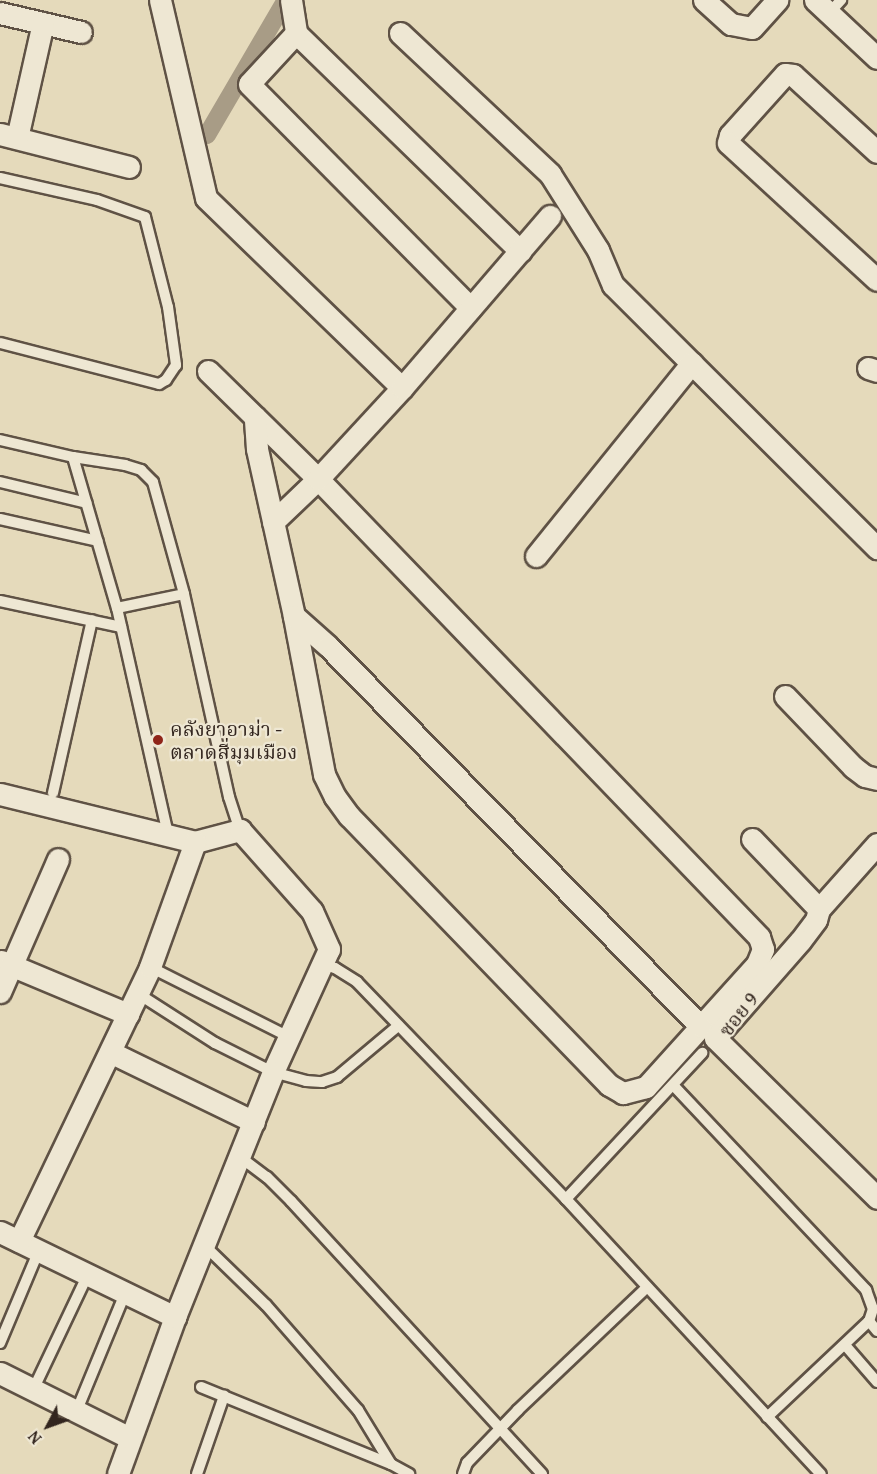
<!DOCTYPE html>
<meta charset="utf-8">
<style>
body{margin:0}
#map{position:relative;width:877px;height:1474px;overflow:hidden;background:#e5dabb;font-family:"Gentium Book Plus","Noto Serif Thai",serif}
div>[style]{position:absolute}
.canal>*{height:18px;margin:-9px;padding:0 9px;transform-origin:9px;border-radius:9px;background:#a89c86}
.roads{filter:drop-shadow(2px 0 #5f5245) drop-shadow(-2px 0 #5f5245) drop-shadow(0 2px #5f5245) drop-shadow(0 -2px #5f5245)}
.service>*{height:10px;margin:-5px;padding:0 5px;transform-origin:5px;border-radius:5px;background:#eee7d3}
.minor>*{height:21px;margin:-10.5px;padding:0 10.5px;transform-origin:10.5px;border-radius:10.5px;background:#eee7d3}
.dots>*{width:16px;height:16px;translate:-50% -50%;box-sizing:border-box;border:3px solid #eee7d3;border-radius:50%}
span{translate:-50% -50%;white-space:nowrap;text-align:center;line-height:1.15;-webkit-text-stroke:4.5px #eee7d3;paint-order:stroke}
.poi-label{font-size:20px;color:#32251e}
.left{translate:0 -50%;text-align:left}
.street-label{font-size:20px;color:#32251e}
.north{position:absolute;left:18px;top:1396px;width:60px;height:60px;-webkit-text-stroke:4px #eee7d3;paint-order:stroke;rotate:229deg;font-size:16px;font-weight:700;line-height:24px;text-align:center;color:#32251e}
.north::after{content:'';display:block;margin:auto;width:21px;height:27px;background:#32251e;clip-path:polygon(50% 0,100% 100%,50% 72%,0 100%)}
</style>
<div id="map">
<div class="canal">
<i style="left:207px;top:135px;width:156px;rotate:-59.7deg"></i>
</div>
<div class="roads">
<div class="service">
<i style="left:829px;top:13px;width:18px;rotate:-47deg"></i>
<i style="left:0;top:178px;width:99px;rotate:12.8deg"></i>
<i style="left:97px;top:200px;width:51px;rotate:19.5deg"></i>
<i style="left:145px;top:217px;width:93px;rotate:75.7deg"></i>
<i style="left:168px;top:307px;width:59px;rotate:82.1deg"></i>
<i style="left:176px;top:365px;width:18px;rotate:124deg"></i>
<i style="left:166px;top:380px;width:8px;rotate:150deg"></i>
<i style="left:159px;top:384px;width:164px;rotate:-165.5deg"></i>
<i style="left:0;top:440px;width:75px;rotate:13.1deg"></i>
<i style="left:73px;top:457px;width:53px;rotate:8.7deg"></i>
<i style="left:125px;top:465px;width:17px;rotate:17deg"></i>
<i style="left:141px;top:470px;width:17px;rotate:45deg"></i>
<i style="left:153px;top:482px;width:116px;rotate:74.5deg"></i>
<i style="left:184px;top:594px;width:208px;rotate:77.5deg"></i>
<i style="left:229px;top:797px;width:35px;rotate:72deg"></i>
<i style="left:73px;top:457px;width:157px;rotate:73.8deg"></i>
<i style="left:117px;top:608px;width:232px;rotate:77.3deg"></i>
<i style="left:0;top:482px;width:89px;rotate:13.6deg"></i>
<i style="left:0;top:519px;width:100px;rotate:12.7deg"></i>
<i style="left:0;top:601px;width:124px;rotate:12.1deg"></i>
<i style="left:117px;top:608px;width:68px;rotate:-11.8deg"></i>
<i style="left:53px;top:793px;width:177px;rotate:-77.3deg"></i>
<i style="left:323px;top:965px;width:12px;rotate:14deg"></i>
<i style="left:335px;top:968px;width:26px;rotate:32deg"></i>
<i style="left:357px;top:982px;width:301px;rotate:46.1deg"></i>
<i style="left:566px;top:1199px;width:375px;rotate:47.2deg"></i>
<i style="left:150px;top:967px;width:156px;rotate:26.7deg"></i>
<i style="left:137px;top:993px;width:93px;rotate:32.7deg"></i>
<i style="left:215px;top:1043px;width:65px;rotate:26.6deg"></i>
<i style="left:273px;top:1072px;width:34px;rotate:15deg"></i>
<i style="left:306px;top:1081px;width:16px;rotate:4deg"></i>
<i style="left:322px;top:1082px;width:16px;rotate:-18deg"></i>
<i style="left:337px;top:1077px;width:80px;rotate:-39.9deg"></i>
<i style="left:673px;top:1085px;width:282px;rotate:46.7deg"></i>
<i style="left:866px;top:1290px;width:20px;rotate:70deg"></i>
<i style="left:873px;top:1309px;width:13px;rotate:108deg"></i>
<i style="left:869px;top:1321px;width:140px;rotate:136.7deg"></i>
<i style="left:240px;top:1157px;width:34px;rotate:37deg"></i>
<i style="left:267px;top:1177px;width:34px;rotate:45deg"></i>
<i style="left:291px;top:1201px;width:371px;rotate:47.4deg"></i>
<i style="left:566px;top:1199px;width:200px;rotate:-47deg"></i>
<i style="left:204px;top:1245px;width:86px;rotate:44.1deg"></i>
<i style="left:266px;top:1305px;width:140px;rotate:48.8deg"></i>
<i style="left:358px;top:1410px;width:63px;rotate:58.6deg"></i>
<i style="left:869px;top:1321px;width:13px;rotate:51deg"></i>
<i style="left:0;top:1343px;width:101px;rotate:-67.2deg"></i>
<i style="left:845px;top:1345px;width:49px;rotate:49.1deg"></i>
<i style="left:201px;top:1387px;width:205px;rotate:22.1deg"></i>
<i style="left:391px;top:1464px;width:21px;rotate:29deg"></i>
<i style="left:33px;top:1390px;width:128px;rotate:-64.6deg"></i>
<i style="left:77px;top:1410px;width:129px;rotate:-67.6deg"></i>
<i style="left:197px;top:1474px;width:83px;rotate:-70.9deg"></i>
<i style="left:463px;top:1474px;width:12px;rotate:-70deg"></i>
<i style="left:467px;top:1463px;width:74px;rotate:-46.1deg"></i>
<i style="left:518px;top:1410px;width:178px;rotate:-43.6deg"></i>
</div>
<div class="minor">
<i style="left:160px;top:0;width:203px;rotate:76.9deg"></i>
<i style="left:206px;top:198px;width:273px;rotate:44.1deg"></i>
<i style="left:291px;top:0;width:33px;rotate:81deg"></i>
<i style="left:296px;top:33px;width:313px;rotate:44.2deg"></i>
<i style="left:704px;top:0;width:36px;rotate:42deg"></i>
<i style="left:731px;top:24px;width:21px;rotate:11deg"></i>
<i style="left:752px;top:28px;width:38px;rotate:-48deg"></i>
<i style="left:815px;top:0;width:85px;rotate:43.1deg"></i>
<i style="left:0;top:13px;width:83px;rotate:13.2deg"></i>
<i style="left:296px;top:33px;width:69px;rotate:132.7deg"></i>
<i style="left:249px;top:84px;width:315px;rotate:45.3deg"></i>
<i style="left:400px;top:33px;width:206px;rotate:43.2deg"></i>
<i style="left:550px;top:174px;width:90px;rotate:57.7deg"></i>
<i style="left:598px;top:250px;width:38px;rotate:67deg"></i>
<i style="left:613px;top:285px;width:373px;rotate:44.9deg"></i>
<i style="left:0;top:134px;width:133px;rotate:14.3deg"></i>
<i style="left:17px;top:138px;width:118px;rotate:-77.3deg"></i>
<i style="left:877px;top:152px;width:114px;rotate:-137.5deg"></i>
<i style="left:793px;top:75px;width:8px;rotate:-173deg"></i>
<i style="left:785px;top:74px;width:82px;rotate:132deg"></i>
<i style="left:730px;top:135px;width:8px;rotate:104deg"></i>
<i style="left:728px;top:143px;width:202px;rotate:42.6deg"></i>
<i style="left:868px;top:368px;width:9px;rotate:18deg"></i>
<i style="left:208px;top:371px;width:66px;rotate:44.4deg"></i>
<i style="left:255px;top:417px;width:88px;rotate:44.5deg"></i>
<i style="left:318px;top:479px;width:636px;rotate:46.08deg"></i>
<i style="left:759px;top:937px;width:13px;rotate:72deg"></i>
<i style="left:763px;top:949px;width:16px;rotate:112deg"></i>
<i style="left:757px;top:964px;width:166px;rotate:132.1deg"></i>
<i style="left:646px;top:1087px;width:24px;rotate:165deg"></i>
<i style="left:623px;top:1093px;width:16px;rotate:-150deg"></i>
<i style="left:609px;top:1085px;width:374px;rotate:-134deg"></i>
<i style="left:349px;top:816px;width:24px;rotate:-126deg"></i>
<i style="left:335px;top:797px;width:25px;rotate:-116deg"></i>
<i style="left:324px;top:774px;width:161px;rotate:-100.8deg"></i>
<i style="left:294px;top:616px;width:171px;rotate:-102.5deg"></i>
<i style="left:257px;top:449px;width:32px;rotate:-94deg"></i>
<i style="left:273px;top:522px;width:62px;rotate:-43.7deg"></i>
<i style="left:318px;top:479px;width:124px;rotate:-47.3deg"></i>
<i style="left:402px;top:388px;width:227px;rotate:-49.3deg"></i>
<i style="left:536px;top:556px;width:248px;rotate:-51.1deg"></i>
<i style="left:294px;top:616px;width:45px;rotate:41.4deg"></i>
<i style="left:328px;top:646px;width:532px;rotate:45.61deg"></i>
<i style="left:785px;top:696px;width:98px;rotate:46.2deg"></i>
<i style="left:853px;top:767px;width:15px;rotate:37deg"></i>
<i style="left:865px;top:776px;width:12px;rotate:14deg"></i>
<i style="left:0;top:794px;width:201px;rotate:13.8deg"></i>
<i style="left:195px;top:842px;width:47px;rotate:-14.9deg"></i>
<i style="left:240px;top:830px;width:108px;rotate:48.4deg"></i>
<i style="left:312px;top:911px;width:42px;rotate:65.9deg"></i>
<i style="left:329px;top:949px;width:135px;rotate:114.5deg"></i>
<i style="left:273px;top:1072px;width:264px;rotate:111.8deg"></i>
<i style="left:175px;top:1317px;width:167px;rotate:110deg"></i>
<i style="left:752px;top:839px;width:97px;rotate:46.3deg"></i>
<i style="left:877px;top:844px;width:87px;rotate:131.7deg"></i>
<i style="left:819px;top:909px;width:11px;rotate:105deg"></i>
<i style="left:816px;top:920px;width:26px;rotate:127deg"></i>
<i style="left:800px;top:941px;width:129px;rotate:131.2deg"></i>
<i style="left:715px;top:1038px;width:228px;rotate:44.6deg"></i>
<i style="left:1px;top:961px;width:138px;rotate:22.7deg"></i>
<i style="left:0;top:992px;width:145px;rotate:-66.4deg"></i>
<i style="left:110px;top:1052px;width:160px;rotate:25.9deg"></i>
<i style="left:0;top:1232px;width:195px;rotate:25.9deg"></i>
<i style="left:19px;top:1241px;width:304px;rotate:-64.4deg"></i>
<i style="left:150px;top:967px;width:133px;rotate:-70.2deg"></i>
<i style="left:0;top:1373px;width:145px;rotate:26.6deg"></i>
</div>
</div>
<div class="dots">
<i style="left:158px;top:740px;background:#8f2418"></i>
</div>
<div class="poi-label">
<span class="left" style="left:170px;top:740px">คลังยาอาม่า -<br>ตลาดสี่มุมเมือง</span>
</div>
<div class="street-label">
<span style="left:738px;top:1014px;rotate:-52deg">ซอย 9</span>
</div>
<div class="north">N</div>
</div>
